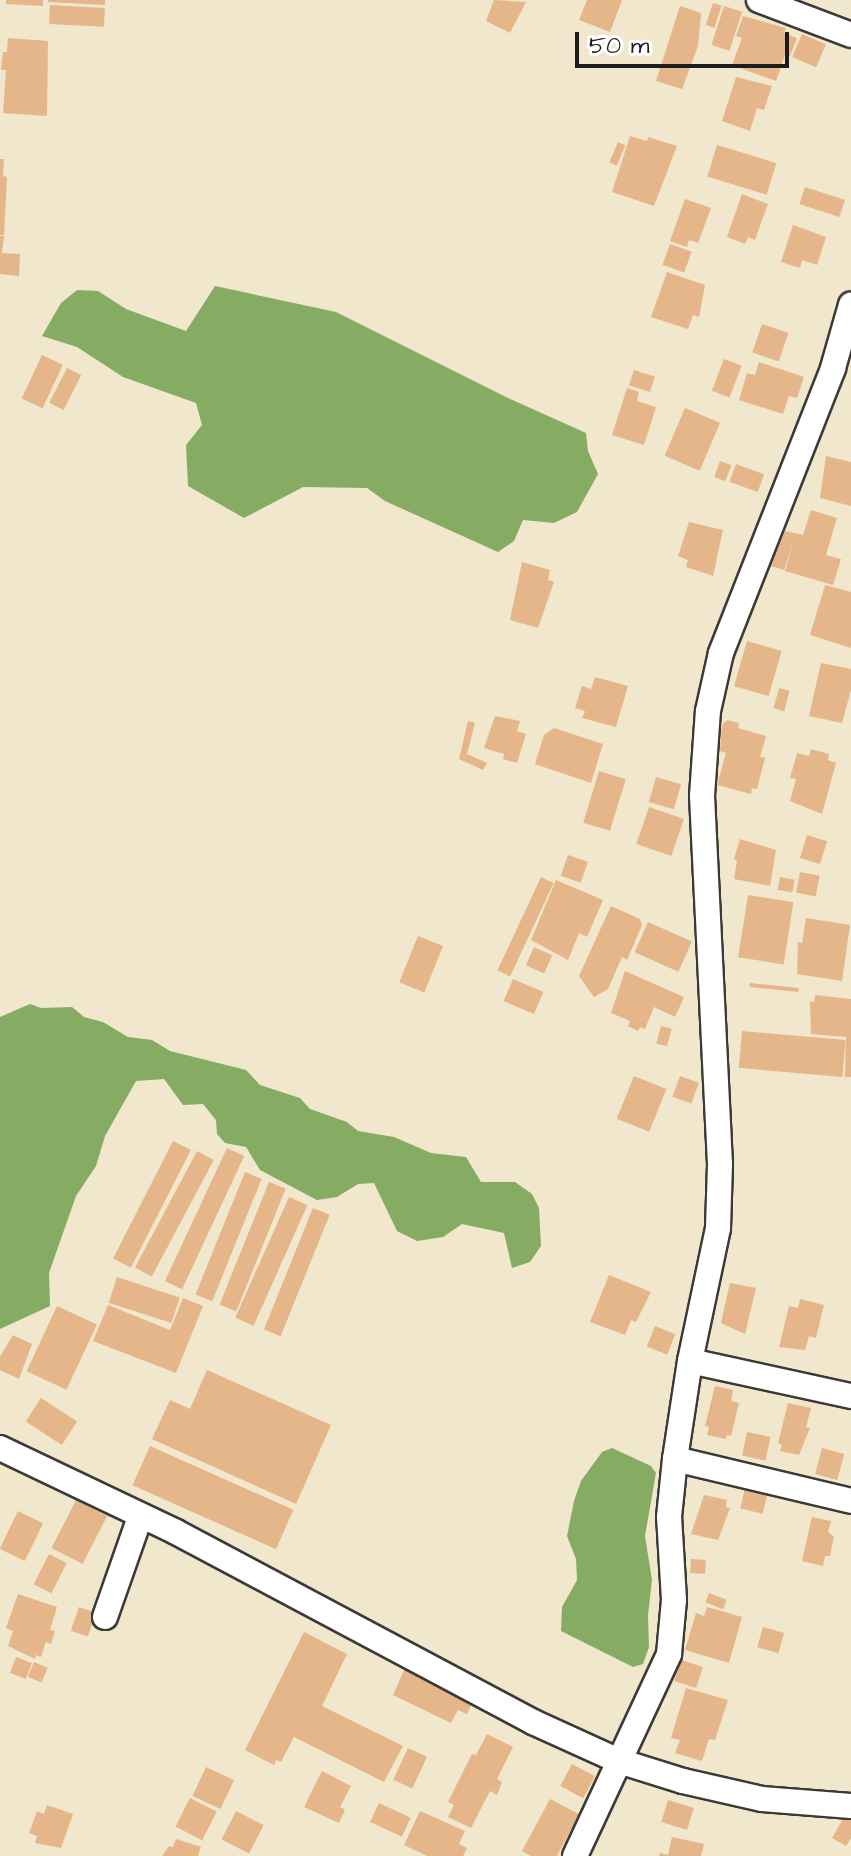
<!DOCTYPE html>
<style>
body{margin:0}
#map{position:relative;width:851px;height:1856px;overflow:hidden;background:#f0e7cc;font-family:"Architects Daughter",sans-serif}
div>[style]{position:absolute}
.forest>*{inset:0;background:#86ac63}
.building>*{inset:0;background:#e5b68a;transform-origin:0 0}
.roads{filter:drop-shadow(2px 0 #3c3a36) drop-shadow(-2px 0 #3c3a36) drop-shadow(0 2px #3c3a36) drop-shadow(0 -2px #3c3a36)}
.street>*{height:24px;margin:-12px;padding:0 12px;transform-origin:12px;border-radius:12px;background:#fff}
span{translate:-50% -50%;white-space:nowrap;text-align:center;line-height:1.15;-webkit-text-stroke:6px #fff;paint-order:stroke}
.scale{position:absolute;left:575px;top:32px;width:214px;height:36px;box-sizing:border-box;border:4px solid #1c1c1c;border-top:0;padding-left:10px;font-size:24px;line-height:28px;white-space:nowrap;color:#1c1c1c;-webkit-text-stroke:6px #fff;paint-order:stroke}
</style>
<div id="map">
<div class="forest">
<i style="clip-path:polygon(215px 286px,336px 312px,508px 398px,586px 433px,588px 451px,598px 474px,577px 512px,554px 523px,523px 520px,514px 541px,498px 552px,385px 501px,367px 488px,303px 487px,244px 518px,188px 486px,186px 445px,202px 425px,196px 403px,123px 377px,77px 347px,42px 336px,61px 303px,77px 290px,98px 291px,126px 309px,186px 331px)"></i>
<i style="clip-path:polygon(30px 1004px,41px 1008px,72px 1007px,84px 1017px,103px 1022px,128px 1037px,152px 1040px,170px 1051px,246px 1070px,260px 1085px,300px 1098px,310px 1109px,347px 1122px,358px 1131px,394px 1137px,431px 1153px,466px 1157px,481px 1182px,515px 1182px,532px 1194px,539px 1208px,541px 1246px,530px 1262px,512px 1268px,504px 1233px,462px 1224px,443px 1237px,417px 1241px,397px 1231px,374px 1183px,358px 1184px,337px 1197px,317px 1200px,260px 1170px,246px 1147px,225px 1143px,217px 1134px,216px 1120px,203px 1104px,183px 1105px,164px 1079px,136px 1081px,105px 1136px,96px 1166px,76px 1196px,49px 1273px,50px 1306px,0 1329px,0 1017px)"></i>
<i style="clip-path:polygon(612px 1448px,651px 1466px,656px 1473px,645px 1536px,652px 1580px,648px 1615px,649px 1647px,643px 1664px,633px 1667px,561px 1631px,562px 1607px,577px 1580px,576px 1559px,567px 1536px,574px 1501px,581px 1481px,602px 1452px)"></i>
</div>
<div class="building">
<i style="clip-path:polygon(6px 0,43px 0,43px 6px,6px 4px)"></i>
<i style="clip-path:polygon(48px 0,105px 0,105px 5px,48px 2px)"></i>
<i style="clip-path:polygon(494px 0,526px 2px,510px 33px,486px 21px)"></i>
<i style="clip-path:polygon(587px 0,622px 0,610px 32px,579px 20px)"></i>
<i style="left:713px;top:3px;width:9px;height:23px;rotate:18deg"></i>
<i style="left:50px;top:5px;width:55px;height:19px;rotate:3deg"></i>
<i style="clip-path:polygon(680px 6px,701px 13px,698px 46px,682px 89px,656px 81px)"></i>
<i style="left:724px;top:6px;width:19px;height:41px;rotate:18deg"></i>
<i style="clip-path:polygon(743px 16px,786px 28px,784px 33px,797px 38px,790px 56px,785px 55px,776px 81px,732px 65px,742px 38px,736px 36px)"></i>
<i style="left:802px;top:34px;width:26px;height:25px;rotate:23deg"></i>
<i style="clip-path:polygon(8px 38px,48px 41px,47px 116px,3px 113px,6px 70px,1px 70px,3px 52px,7px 52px)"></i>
<i style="clip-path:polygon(736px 77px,772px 86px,764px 110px,757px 108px,750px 131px,722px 121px)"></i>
<i style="clip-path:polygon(630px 136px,647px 141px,648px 137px,677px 146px,654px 206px,612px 192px)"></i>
<i style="left:618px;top:142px;width:8px;height:22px;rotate:23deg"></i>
<i style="left:717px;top:145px;width:62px;height:33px;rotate:17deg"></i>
<i style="clip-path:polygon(0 159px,4px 159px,3px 176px,7px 177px,4px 235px,0 235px)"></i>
<i style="left:805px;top:187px;width:42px;height:18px;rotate:18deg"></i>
<i style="clip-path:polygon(742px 194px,768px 204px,755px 240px,748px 237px,745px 244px,727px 237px)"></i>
<i style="clip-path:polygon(685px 199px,711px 208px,698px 243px,689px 240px,687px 247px,670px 241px)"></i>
<i style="clip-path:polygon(793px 225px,826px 237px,817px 265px,802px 260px,800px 268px,781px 262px)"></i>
<i style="clip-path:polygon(0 236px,4px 236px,2px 253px,20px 254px,19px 276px,0 274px)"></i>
<i style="left:670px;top:244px;width:23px;height:22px;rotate:20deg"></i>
<i style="clip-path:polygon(667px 272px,705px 285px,699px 317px,693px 315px,688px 329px,651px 317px)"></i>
<i style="left:762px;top:324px;width:28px;height:30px;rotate:19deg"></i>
<i style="left:42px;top:355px;width:23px;height:48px;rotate:25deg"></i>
<i style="left:724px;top:359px;width:19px;height:34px;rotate:21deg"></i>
<i style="clip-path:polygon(759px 362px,804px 377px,797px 398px,789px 396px,783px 414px,739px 400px,747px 373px,755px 375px)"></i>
<i style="left:67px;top:368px;width:16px;height:39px;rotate:27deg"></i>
<i style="left:634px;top:370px;width:22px;height:16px;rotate:18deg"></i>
<i style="clip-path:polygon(627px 388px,639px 392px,637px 401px,656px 407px,644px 445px,612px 435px)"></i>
<i style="left:685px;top:408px;width:38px;height:52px;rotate:23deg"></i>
<i style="clip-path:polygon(826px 456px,851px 462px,851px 506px,820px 498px)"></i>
<i style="left:720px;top:461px;width:12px;height:17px;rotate:20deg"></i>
<i style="left:736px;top:464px;width:30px;height:19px;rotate:20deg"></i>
<i style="clip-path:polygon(811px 510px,837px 518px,826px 555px,841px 559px,833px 585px,785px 571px,793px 542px,784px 570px,771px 566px,785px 531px,803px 535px)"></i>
<i style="clip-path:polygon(689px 522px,723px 530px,713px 576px,686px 567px,688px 560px,678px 556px)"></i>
<i style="clip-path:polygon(522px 562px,550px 570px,548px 580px,554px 582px,538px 628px,510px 620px)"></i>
<i style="clip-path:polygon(825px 585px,851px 592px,851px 648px,810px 635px)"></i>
<i style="left:747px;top:641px;width:36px;height:47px;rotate:16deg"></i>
<i style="clip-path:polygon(821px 663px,851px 669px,851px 690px,842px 723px,809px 716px)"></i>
<i style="clip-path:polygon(595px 677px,628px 686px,616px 727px,582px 718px,585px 711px,575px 708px,582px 686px,591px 689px)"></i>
<i style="left:779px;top:688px;width:11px;height:21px;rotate:15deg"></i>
<i style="clip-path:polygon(495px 716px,520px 721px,517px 731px,526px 734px,517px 763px,503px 759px,504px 754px,484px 748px)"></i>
<i style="clip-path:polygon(727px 720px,739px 723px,738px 728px,766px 736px,760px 757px,765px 758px,757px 789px,752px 788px,751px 794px,717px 785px,726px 753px,720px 751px,722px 725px)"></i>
<i style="clip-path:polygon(468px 721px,475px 723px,467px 754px,487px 763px,483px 770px,459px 759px)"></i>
<i style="clip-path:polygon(554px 728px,603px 744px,591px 783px,535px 764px,544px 735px)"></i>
<i style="clip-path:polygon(811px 749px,829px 754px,828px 760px,836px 763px,822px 814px,790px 801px,796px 779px,790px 778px,797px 753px,809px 756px)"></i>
<i style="left:599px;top:771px;width:28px;height:54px;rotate:17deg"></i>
<i style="left:656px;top:777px;width:26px;height:26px;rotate:16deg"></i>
<i style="left:649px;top:807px;width:37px;height:39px;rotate:19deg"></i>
<i style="left:807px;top:835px;width:21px;height:24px;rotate:17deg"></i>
<i style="clip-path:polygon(740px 839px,776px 850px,770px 886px,734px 879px,737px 860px,734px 859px)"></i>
<i style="left:568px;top:855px;width:21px;height:22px;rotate:19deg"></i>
<i style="left:800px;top:872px;width:20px;height:21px;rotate:11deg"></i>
<i style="left:541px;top:877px;width:14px;height:103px;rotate:25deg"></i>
<i style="left:780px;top:877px;width:15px;height:13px;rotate:11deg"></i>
<i style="clip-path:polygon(556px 880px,603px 900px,587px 937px,579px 933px,568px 960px,531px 940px)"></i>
<i style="left:748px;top:895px;width:46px;height:63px;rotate:9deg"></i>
<i style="clip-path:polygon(611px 906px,640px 919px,642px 925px,627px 960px,622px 957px,608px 989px,594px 997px,579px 976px)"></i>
<i style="clip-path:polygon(806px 918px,850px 925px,842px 981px,797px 974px,798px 942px,802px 943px)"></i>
<i style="left:648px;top:922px;width:48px;height:33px;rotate:24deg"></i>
<i style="left:418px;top:936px;width:27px;height:50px;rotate:22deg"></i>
<i style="left:534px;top:947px;width:20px;height:20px;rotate:24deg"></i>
<i style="clip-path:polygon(625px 971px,684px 997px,675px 1017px,654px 1007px,645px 1029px,640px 1027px,638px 1031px,628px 1026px,630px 1021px,611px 1013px)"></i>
<i style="left:513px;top:979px;width:33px;height:24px;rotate:23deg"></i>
<i style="left:750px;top:983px;width:49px;height:4px;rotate:6deg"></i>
<i style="clip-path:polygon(815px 995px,851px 999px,851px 1077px,845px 1077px,846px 1037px,811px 1034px,810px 1001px,814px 1002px)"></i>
<i style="left:661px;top:1026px;width:11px;height:18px;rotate:15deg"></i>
<i style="left:742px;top:1031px;width:104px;height:37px;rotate:5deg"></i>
<i style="left:634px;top:1076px;width:35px;height:46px;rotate:22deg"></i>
<i style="left:680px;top:1076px;width:20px;height:22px;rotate:20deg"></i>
<i style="left:173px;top:1141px;width:20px;height:132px;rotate:27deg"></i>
<i style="left:227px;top:1148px;width:19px;height:147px;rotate:25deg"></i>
<i style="left:197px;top:1151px;width:19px;height:132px;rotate:28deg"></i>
<i style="left:245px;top:1172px;width:18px;height:132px;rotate:22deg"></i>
<i style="left:269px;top:1182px;width:18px;height:132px;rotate:22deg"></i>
<i style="left:289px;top:1197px;width:20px;height:132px;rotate:24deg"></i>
<i style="left:313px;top:1208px;width:18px;height:131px;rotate:22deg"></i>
<i style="clip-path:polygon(609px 1275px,651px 1292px,636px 1322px,631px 1320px,625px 1335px,590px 1322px)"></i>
<i style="left:117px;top:1277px;width:66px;height:27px;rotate:18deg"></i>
<i style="clip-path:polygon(730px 1283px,756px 1288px,745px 1334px,721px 1323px)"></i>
<i style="clip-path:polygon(183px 1298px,203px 1306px,176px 1373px,93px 1341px,108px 1305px,170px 1330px)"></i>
<i style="clip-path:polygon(800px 1299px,824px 1305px,816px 1338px,809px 1336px,805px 1350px,779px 1347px,789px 1306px,798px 1308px)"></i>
<i style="left:57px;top:1306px;width:44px;height:72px;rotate:25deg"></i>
<i style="left:655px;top:1326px;width:22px;height:22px;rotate:22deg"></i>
<i style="clip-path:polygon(13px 1335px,32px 1344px,19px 1379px,0 1370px,0 1357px)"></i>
<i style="clip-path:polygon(207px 1370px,331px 1425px,296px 1504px,152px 1439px,170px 1400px,190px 1409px)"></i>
<i style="clip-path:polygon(715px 1386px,733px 1390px,731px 1401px,739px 1403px,731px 1436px,727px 1435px,726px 1439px,707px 1435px,709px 1427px,705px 1426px)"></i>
<i style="left:41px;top:1398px;width:43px;height:28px;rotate:33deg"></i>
<i style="clip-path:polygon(788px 1403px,811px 1408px,806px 1427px,810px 1428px,799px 1455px,780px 1451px,782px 1445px,778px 1443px)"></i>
<i style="left:747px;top:1432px;width:24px;height:24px;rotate:12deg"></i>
<i style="left:150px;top:1446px;width:157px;height:43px;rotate:24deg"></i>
<i style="left:822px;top:1448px;width:23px;height:27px;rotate:15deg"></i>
<i style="left:745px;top:1488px;width:23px;height:21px;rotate:13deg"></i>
<i style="clip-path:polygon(704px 1495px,727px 1500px,726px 1507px,730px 1508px,718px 1540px,691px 1534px)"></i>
<i style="left:76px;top:1500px;width:35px;height:54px;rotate:27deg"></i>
<i style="left:18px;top:1511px;width:28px;height:42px;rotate:26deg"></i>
<i style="clip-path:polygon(812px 1517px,831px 1521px,828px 1532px,834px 1537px,830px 1556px,825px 1556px,823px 1566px,802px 1561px)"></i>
<i style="left:49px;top:1554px;width:20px;height:34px;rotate:27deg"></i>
<i style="left:691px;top:1559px;width:15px;height:14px;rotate:4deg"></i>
<i style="left:709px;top:1593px;width:19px;height:10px;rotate:21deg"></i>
<i style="clip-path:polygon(18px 1594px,57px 1607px,50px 1630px,55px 1631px,51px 1644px,46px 1642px,41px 1657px,36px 1655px,35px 1659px,8px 1646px,13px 1631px,6px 1628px)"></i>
<i style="left:79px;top:1607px;width:18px;height:25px;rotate:19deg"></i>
<i style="clip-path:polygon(707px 1607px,742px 1617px,729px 1663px,685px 1650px,696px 1613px,704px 1616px)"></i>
<i style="left:763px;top:1627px;width:22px;height:21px;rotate:16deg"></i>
<i style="clip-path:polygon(304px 1632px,347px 1654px,322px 1706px,403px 1746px,384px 1782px,294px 1737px,281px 1762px,276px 1760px,274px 1765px,245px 1750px)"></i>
<i style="left:16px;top:1657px;width:17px;height:17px;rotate:21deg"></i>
<i style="left:681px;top:1660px;width:23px;height:22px;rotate:18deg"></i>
<i style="left:34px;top:1662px;width:15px;height:16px;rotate:23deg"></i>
<i style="clip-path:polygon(405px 1668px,473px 1701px,467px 1714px,458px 1710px,451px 1723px,393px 1695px)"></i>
<i style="clip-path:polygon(686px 1688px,728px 1700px,715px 1740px,709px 1739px,702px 1761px,675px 1753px,680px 1740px,671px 1738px)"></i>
<i style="clip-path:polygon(487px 1734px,513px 1747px,497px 1779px,502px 1782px,497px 1795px,490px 1791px,471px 1828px,448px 1817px,454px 1805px,448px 1802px,472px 1754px,476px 1755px)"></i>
<i style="left:408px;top:1748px;width:21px;height:35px;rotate:25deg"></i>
<i style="left:572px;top:1764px;width:26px;height:25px;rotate:28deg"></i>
<i style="left:206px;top:1767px;width:31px;height:32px;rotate:25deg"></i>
<i style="clip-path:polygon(322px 1771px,351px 1786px,340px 1807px,345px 1810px,339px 1823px,304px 1807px)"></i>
<i style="left:190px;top:1798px;width:30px;height:32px;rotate:27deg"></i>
<i style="clip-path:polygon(550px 1799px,579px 1814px,557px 1856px,531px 1856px,522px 1851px)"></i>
<i style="left:668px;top:1800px;width:27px;height:23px;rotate:17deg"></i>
<i style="left:379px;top:1803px;width:35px;height:21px;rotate:25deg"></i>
<i style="clip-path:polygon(47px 1805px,73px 1814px,61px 1848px,35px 1843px,37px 1836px,29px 1833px,37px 1811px,44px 1814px)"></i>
<i style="left:236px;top:1811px;width:31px;height:32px;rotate:27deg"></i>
<i style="clip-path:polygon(420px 1811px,465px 1831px,459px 1844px,467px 1848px,463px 1856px,427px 1856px,404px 1845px)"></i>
<i style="clip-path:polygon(844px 1817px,851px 1820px,851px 1838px,846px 1846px,832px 1838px)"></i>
<i style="clip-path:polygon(672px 1837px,704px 1844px,701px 1856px,659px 1856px,660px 1853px,668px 1855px)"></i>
<i style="clip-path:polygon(176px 1839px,201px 1847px,198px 1856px,162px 1856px,169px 1846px,173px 1847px)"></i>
</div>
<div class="roads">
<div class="street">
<i style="left:759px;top:0;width:98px;rotate:20.8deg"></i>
<i style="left:690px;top:1361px;width:165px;rotate:12.3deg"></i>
<i style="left:0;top:1448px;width:195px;rotate:25.5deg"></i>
<i style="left:176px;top:1532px;width:404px;rotate:28deg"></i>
<i style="left:533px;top:1722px;width:94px;rotate:24.4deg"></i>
<i style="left:619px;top:1761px;width:67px;rotate:17.4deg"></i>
<i style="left:683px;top:1781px;width:81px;rotate:12.8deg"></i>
<i style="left:762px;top:1799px;width:89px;rotate:4.5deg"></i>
<i style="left:675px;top:1459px;width:181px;rotate:13.4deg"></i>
<i style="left:105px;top:1617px;width:106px;rotate:-70.7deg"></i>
<i style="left:575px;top:1856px;width:223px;rotate:-65deg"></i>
<i style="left:669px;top:1654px;width:54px;rotate:-84.7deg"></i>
<i style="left:674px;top:1600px;width:83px;rotate:-93.4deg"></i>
<i style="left:669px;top:1517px;width:58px;rotate:-84.1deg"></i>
<i style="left:675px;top:1459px;width:99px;rotate:-81.3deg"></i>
<i style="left:690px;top:1361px;width:136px;rotate:-78.1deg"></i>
<i style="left:718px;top:1228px;width:64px;rotate:-88.2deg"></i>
<i style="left:720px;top:1164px;width:368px;rotate:-92.8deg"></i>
<i style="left:702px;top:796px;width:85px;rotate:-86deg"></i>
<i style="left:708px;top:711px;width:59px;rotate:-77.4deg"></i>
<i style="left:721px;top:653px;width:306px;rotate:-68.5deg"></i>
<i style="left:833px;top:368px;width:66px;rotate:-74.1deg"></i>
</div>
</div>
<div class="scale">50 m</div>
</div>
